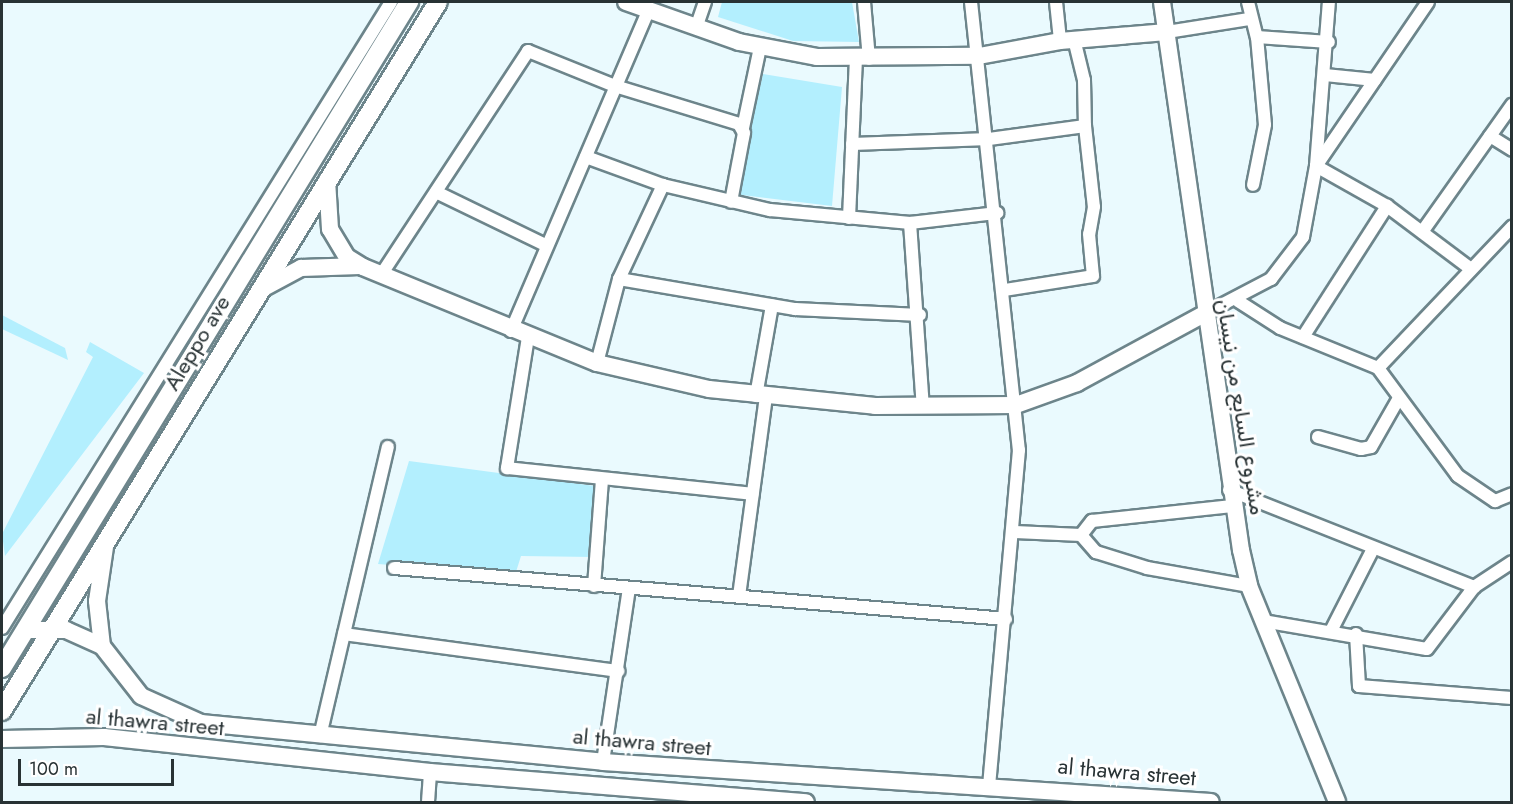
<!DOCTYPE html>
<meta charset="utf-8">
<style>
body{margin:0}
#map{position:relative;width:1513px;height:804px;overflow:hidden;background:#eafafe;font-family:Jost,Vazirmatn,sans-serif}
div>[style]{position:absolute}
.green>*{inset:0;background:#b3effe}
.roads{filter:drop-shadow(2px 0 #6d858b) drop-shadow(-2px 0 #6d858b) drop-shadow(0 2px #6d858b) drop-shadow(0 -2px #6d858b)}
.street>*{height:12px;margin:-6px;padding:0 6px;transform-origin:6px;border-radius:6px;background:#fff}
.secondary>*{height:16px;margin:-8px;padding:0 8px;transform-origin:8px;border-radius:8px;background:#fff}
.primary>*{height:18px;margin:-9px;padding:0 9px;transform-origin:9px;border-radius:9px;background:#fff}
span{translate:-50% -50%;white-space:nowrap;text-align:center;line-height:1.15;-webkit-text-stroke:6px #fff;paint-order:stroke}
.street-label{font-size:22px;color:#283234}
.frame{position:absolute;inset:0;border:3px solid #283234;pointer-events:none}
.scale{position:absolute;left:18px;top:759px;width:156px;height:27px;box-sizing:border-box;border:3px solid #283234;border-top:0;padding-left:8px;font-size:18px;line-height:21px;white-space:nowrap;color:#283234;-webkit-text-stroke:4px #fff;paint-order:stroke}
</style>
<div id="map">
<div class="green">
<i style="clip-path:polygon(722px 2px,852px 2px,859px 42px,793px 41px,718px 17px)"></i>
<i style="clip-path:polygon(763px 74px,842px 87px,832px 206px,734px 194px)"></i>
<i style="clip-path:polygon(2px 315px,65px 348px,68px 360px,2px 329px)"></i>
<i style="clip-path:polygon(90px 342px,144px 373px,5px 556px,2px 534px,93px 357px,86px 352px)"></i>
<i style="clip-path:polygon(409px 461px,602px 487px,593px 557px,521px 556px,515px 575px,378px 564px)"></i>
</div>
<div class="roads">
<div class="street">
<i style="left:864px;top:2px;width:57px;rotate:85deg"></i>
<i style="left:971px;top:2px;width:451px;rotate:83.9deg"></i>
<i style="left:1019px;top:450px;width:336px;rotate:95.1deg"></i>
<i style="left:1056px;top:2px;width:39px;rotate:84deg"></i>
<i style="left:1248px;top:2px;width:36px;rotate:76deg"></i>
<i style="left:1257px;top:37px;width:88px;rotate:84.8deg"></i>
<i style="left:1265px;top:125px;width:61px;rotate:101.3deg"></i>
<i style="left:1428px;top:2px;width:199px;rotate:124.3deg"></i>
<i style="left:1316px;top:166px;width:81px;rotate:29.4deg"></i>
<i style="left:1387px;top:206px;width:105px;rotate:36.9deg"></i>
<i style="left:696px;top:28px;width:28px;rotate:-71deg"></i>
<i style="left:1167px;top:32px;width:83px;rotate:-9deg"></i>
<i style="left:1257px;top:37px;width:72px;rotate:4deg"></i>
<i style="left:1074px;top:39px;width:42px;rotate:76.3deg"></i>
<i style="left:1084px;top:80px;width:46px;rotate:88.8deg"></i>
<i style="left:1325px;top:75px;width:50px;rotate:5.7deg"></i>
<i style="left:743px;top:128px;width:83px;rotate:-78.1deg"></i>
<i style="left:1490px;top:136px;width:26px;rotate:32deg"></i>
<i style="left:852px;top:144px;width:137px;rotate:-2.1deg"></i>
<i style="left:989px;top:139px;width:97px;rotate:-7.7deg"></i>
<i style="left:1085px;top:126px;width:81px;rotate:83.7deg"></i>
<i style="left:1094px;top:207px;width:27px;rotate:100deg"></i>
<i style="left:1089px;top:234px;width:42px;rotate:84.6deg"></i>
<i style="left:1093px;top:276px;width:89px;rotate:171deg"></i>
<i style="left:586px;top:157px;width:82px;rotate:20deg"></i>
<i style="left:663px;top:185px;width:110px;rotate:13.2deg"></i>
<i style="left:770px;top:210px;width:141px;rotate:5.3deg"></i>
<i style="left:910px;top:223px;width:88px;rotate:-6.6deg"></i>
<i style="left:436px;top:192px;width:123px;rotate:25.9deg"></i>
<i style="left:849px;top:218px;width:161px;rotate:-87.5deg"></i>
<i style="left:910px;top:223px;width:184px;rotate:86deg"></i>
<i style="left:1422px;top:232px;width:156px;rotate:-54.7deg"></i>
<i style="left:381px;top:275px;width:268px;rotate:-56.7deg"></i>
<i style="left:528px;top:51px;width:94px;rotate:21.9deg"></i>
<i style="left:615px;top:86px;width:130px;rotate:17deg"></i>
<i style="left:739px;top:124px;width:10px;rotate:61deg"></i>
<i style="left:744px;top:133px;width:70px;rotate:100.7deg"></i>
<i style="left:619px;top:279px;width:179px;rotate:9.7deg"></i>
<i style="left:795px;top:309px;width:125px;rotate:2.7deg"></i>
<i style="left:1238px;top:301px;width:50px;rotate:32.7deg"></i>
<i style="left:1280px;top:328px;width:106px;rotate:22.2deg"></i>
<i style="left:1378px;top:368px;width:195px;rotate:-46.5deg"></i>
<i style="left:1204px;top:314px;width:76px;rotate:-27.6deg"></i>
<i style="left:1271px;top:279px;width:53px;rotate:-52.7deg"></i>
<i style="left:1303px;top:237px;width:72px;rotate:-79.6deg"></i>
<i style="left:1316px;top:166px;width:165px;rotate:-85.5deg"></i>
<i style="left:511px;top:331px;width:347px;rotate:-66.8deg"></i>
<i style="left:528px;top:337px;width:133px;rotate:99.1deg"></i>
<i style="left:507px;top:468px;width:247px;rotate:6deg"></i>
<i style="left:1303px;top:337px;width:156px;rotate:-57.3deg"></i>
<i style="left:597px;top:363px;width:87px;rotate:-75.3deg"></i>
<i style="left:619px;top:279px;width:104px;rotate:-64.9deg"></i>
<i style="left:1378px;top:368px;width:134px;rotate:53.5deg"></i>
<i style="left:1458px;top:476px;width:45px;rotate:34deg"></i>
<i style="left:1495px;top:501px;width:18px;rotate:-22deg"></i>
<i style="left:756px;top:396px;width:92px;rotate:-80deg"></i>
<i style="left:1318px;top:437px;width:45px;rotate:15.6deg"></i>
<i style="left:1361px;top:449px;width:10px;rotate:-11deg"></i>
<i style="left:1371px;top:447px;width:56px;rotate:-60.3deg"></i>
<i style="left:1229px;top:490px;width:264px;rotate:21.6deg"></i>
<i style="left:1015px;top:532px;width:66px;rotate:2.6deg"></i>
<i style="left:1081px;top:535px;width:18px;rotate:-52deg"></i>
<i style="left:1092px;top:521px;width:141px;rotate:-6.1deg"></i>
<i style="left:1081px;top:535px;width:23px;rotate:49deg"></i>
<i style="left:1096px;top:552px;width:53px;rotate:17.4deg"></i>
<i style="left:1147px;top:568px;width:104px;rotate:10deg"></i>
<i style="left:394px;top:568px;width:614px;rotate:4.76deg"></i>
<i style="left:594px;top:586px;width:107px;rotate:-85.7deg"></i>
<i style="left:739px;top:596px;width:201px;rotate:-82.3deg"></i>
<i style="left:1263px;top:621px;width:166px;rotate:9.7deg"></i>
<i style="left:1427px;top:649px;width:78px;rotate:-52.8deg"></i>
<i style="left:1474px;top:587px;width:45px;rotate:-33.3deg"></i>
<i style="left:2px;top:628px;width:737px;rotate:-58.14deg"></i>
<i style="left:1331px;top:631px;width:92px;rotate:-62.9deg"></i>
<i style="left:344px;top:634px;width:277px;rotate:7.7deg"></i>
<i style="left:1356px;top:634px;width:52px;rotate:86.7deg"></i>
<i style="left:1359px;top:686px;width:153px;rotate:4.5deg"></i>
<i style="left:320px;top:736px;width:297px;rotate:-76.8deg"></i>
<i style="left:603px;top:762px;width:175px;rotate:-81.5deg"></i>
<i style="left:428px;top:802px;width:30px;rotate:-86deg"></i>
</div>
<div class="secondary">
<i style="left:626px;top:2px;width:120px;rotate:19.5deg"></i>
<i style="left:739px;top:42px;width:79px;rotate:10.9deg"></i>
<i style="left:817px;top:57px;width:162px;rotate:-0.4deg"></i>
<i style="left:979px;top:56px;width:82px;rotate:-10.5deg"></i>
<i style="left:1060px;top:41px;width:107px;rotate:-4.8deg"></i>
<i style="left:1162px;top:2px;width:554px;rotate:81.8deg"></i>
<i style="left:1241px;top:550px;width:37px;rotate:77deg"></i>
<i style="left:1249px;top:586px;width:233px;rotate:67.8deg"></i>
<i style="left:327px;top:180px;width:49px;rotate:86.5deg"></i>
<i style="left:330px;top:229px;width:33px;rotate:59deg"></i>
<i style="left:347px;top:257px;width:19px;rotate:32deg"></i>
<i style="left:363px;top:267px;width:253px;rotate:22.3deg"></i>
<i style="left:597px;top:363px;width:115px;rotate:13.1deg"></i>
<i style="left:709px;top:389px;width:167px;rotate:5.8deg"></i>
<i style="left:875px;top:406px;width:141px;rotate:-0.4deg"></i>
<i style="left:1016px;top:405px;width:65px;rotate:-19.8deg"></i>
<i style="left:1077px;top:383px;width:145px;rotate:-28.5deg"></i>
<i style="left:260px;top:290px;width:47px;rotate:-28.2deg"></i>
<i style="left:301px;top:268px;width:59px;rotate:-1.9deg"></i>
<i style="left:105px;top:547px;width:55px;rotate:98.4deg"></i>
<i style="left:97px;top:601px;width:45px;rotate:83.7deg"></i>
<i style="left:102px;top:646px;width:63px;rotate:52deg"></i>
<i style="left:141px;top:696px;width:66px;rotate:24.2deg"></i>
<i style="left:201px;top:723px;width:404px;rotate:5.5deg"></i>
<i style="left:603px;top:762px;width:609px;rotate:3.76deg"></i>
<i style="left:25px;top:630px;width:41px"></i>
<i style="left:66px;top:630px;width:39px;rotate:24deg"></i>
<i style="left:2px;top:739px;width:102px;rotate:-1.1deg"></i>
<i style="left:104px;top:737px;width:328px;rotate:6.1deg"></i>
<i style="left:430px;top:772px;width:377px;rotate:4.6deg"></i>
</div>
<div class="primary">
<i style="left:2px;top:668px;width:781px;rotate:-58.57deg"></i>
<i style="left:2px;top:711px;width:832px;rotate:-58.41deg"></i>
</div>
</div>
<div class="street-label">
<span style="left:197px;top:343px;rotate:-59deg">Aleppo ave</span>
<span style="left:1241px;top:407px;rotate:81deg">مشروع السابع من نيسان</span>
<span style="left:155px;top:722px;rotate:5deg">al thawra street</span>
<span style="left:642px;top:742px;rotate:5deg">al thawra street</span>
<span style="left:1127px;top:772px;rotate:5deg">al thawra street</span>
</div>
<div class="frame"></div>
<div class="scale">100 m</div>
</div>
